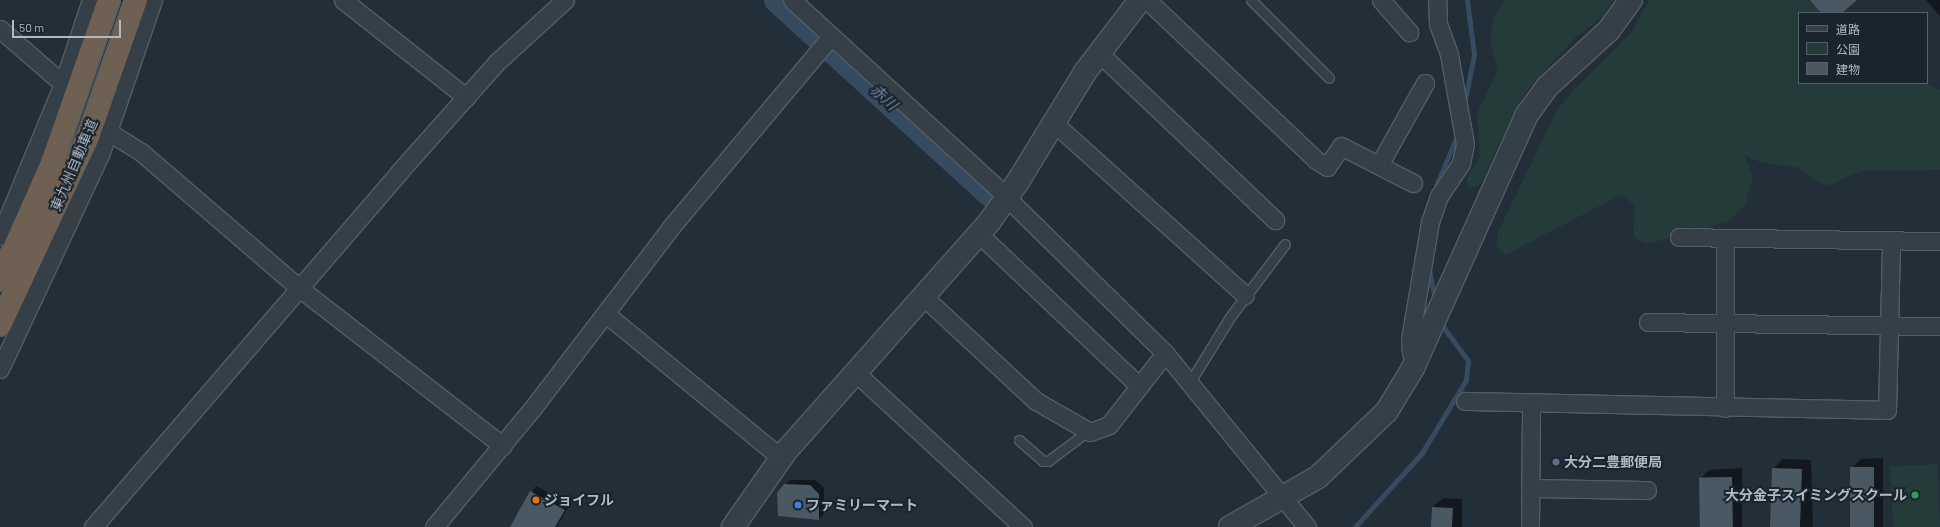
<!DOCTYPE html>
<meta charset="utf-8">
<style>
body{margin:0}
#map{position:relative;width:1940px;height:527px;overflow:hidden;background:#222e38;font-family:Barlow,"Noto Sans JP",sans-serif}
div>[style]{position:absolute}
.green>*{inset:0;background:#243b3a;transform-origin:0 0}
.shadow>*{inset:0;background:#0007}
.stream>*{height:4.5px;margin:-2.25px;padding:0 2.25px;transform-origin:2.25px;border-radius:2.25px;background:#364b5f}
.river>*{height:26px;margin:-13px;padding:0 13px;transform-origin:13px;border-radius:13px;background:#364b5f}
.building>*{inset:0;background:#4a5864;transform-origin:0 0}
.roads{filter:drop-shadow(1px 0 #535d66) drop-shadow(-1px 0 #535d66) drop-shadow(0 1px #535d66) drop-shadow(0 -1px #535d66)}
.service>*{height:9px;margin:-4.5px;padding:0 4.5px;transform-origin:4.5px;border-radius:4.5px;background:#353f48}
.minor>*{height:17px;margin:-8.5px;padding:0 8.5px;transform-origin:8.5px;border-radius:8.5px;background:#353f48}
.tertiary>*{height:22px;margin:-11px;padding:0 11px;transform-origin:11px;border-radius:11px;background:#353f48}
.motorway>*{height:22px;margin:-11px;padding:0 11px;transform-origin:11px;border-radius:11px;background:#6e6052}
.dots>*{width:11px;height:11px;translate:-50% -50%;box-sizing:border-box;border:2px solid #1a242d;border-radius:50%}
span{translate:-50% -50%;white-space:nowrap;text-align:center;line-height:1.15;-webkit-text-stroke:4px #1a242d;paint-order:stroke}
.street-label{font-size:14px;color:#b0bac5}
.poi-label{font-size:14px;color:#b0bac5;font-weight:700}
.left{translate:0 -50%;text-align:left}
.right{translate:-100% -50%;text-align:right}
.water-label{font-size:15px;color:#718ea8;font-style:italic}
.legend{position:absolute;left:1798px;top:12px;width:130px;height:72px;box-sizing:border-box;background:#1a242d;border:1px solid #56606a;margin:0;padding:5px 7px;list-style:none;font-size:12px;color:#b0bac5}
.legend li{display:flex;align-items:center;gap:8px;height:20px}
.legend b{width:20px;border:1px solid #56606a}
.scale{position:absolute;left:12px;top:20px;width:109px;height:18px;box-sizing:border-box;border:2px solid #b0bac5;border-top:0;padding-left:5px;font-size:12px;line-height:14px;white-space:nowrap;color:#b0bac5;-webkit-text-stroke:3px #1a242d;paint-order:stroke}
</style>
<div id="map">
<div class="green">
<i style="clip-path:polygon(1506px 0,1614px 0,1602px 18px,1576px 37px,1524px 94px,1479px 185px,1471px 188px,1466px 182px,1467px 177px,1480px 156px,1477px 113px,1498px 70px,1491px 47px,1491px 30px,1494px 16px)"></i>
<i style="clip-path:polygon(1649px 0,1813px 0,1820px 13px,1799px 13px,1799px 83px,1923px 83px,1940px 90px,1940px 170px,1861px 171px,1828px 186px,1814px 180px,1800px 168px,1760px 162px,1745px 156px,1753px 177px,1745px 205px,1729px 221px,1701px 229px,1687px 227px,1664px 240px,1645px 244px,1633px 236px,1635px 205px,1621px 195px,1505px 255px,1496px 247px,1498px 232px,1556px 112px,1572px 91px,1631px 33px)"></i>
<i style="left:1937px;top:464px;width:63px;height:47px;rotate:87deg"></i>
</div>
<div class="shadow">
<i style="clip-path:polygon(1926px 0,1940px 0,1940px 16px)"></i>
<i style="clip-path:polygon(1883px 458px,1883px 527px,1851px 527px,1851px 469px,1861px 459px)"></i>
<i style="clip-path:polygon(1783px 459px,1811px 460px,1813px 527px,1775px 527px,1773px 469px)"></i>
<i style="clip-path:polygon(1742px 468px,1742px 527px,1701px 527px,1700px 479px,1709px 470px)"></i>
<i style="clip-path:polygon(790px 480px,815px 480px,824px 488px,824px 514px,819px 519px,785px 485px)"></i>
<i style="clip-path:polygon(536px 486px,570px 504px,557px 527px,512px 525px)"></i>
<i style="clip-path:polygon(1443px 498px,1462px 499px,1462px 527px,1433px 527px,1433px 507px)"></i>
</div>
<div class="stream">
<i style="left:1464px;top:105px;width:51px;rotate:-78.7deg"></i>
<i style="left:1474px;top:55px;width:55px;rotate:-97.3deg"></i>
<i style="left:1436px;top:186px;width:54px;rotate:-67.2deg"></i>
<i style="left:1429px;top:267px;width:33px;rotate:79deg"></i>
<i style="left:1355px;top:527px;width:100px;rotate:-47.8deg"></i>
<i style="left:1422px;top:453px;width:85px;rotate:-58.9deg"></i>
<i style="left:1466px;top:380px;width:19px;rotate:-84deg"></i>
<i style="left:1468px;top:361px;width:47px;rotate:-126.4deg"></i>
</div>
<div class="river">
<i style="left:777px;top:0;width:288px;rotate:42.3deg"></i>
</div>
<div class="building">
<i style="clip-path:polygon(1810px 0,1857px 0,1842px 13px,1821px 13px)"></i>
<i style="left:1874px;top:467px;width:60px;height:24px;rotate:90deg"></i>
<i style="left:1772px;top:468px;width:30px;height:59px;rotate:2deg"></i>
<i style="left:1732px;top:477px;width:50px;height:33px;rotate:89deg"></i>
<i style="clip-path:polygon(784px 484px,810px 485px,819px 494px,819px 520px,778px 516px,777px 493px)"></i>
<i style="clip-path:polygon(530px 491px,565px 510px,555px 527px,510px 527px)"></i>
<i style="left:1432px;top:507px;width:21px;height:20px;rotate:3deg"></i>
</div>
<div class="roads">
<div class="service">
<i style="left:1251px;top:0;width:110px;rotate:45deg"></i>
<i style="left:1190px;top:382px;width:76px;rotate:-58.4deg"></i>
<i style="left:1230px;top:317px;width:91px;rotate:-53deg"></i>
<i style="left:1019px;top:440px;width:32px;rotate:41deg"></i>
<i style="left:1043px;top:461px;width:5px"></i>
<i style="left:1048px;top:461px;width:50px;rotate:-36.9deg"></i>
</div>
<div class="minor">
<i style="left:343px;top:0;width:157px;rotate:38.3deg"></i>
<i style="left:792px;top:0;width:281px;rotate:42.5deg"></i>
<i style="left:999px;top:190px;width:233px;rotate:44.5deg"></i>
<i style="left:1165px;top:353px;width:225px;rotate:50.8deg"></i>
<i style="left:1147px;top:0;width:233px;rotate:43.4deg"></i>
<i style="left:1316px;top:160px;width:13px;rotate:32deg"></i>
<i style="left:1327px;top:167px;width:25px;rotate:-56deg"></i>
<i style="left:1341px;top:146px;width:81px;rotate:27.2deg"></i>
<i style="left:1381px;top:0;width:43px;rotate:48.8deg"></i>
<i style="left:0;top:29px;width:84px;rotate:41.1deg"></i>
<i style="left:1099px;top:53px;width:243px;rotate:43.5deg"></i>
<i style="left:1054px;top:123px;width:257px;rotate:42deg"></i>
<i style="left:109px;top:132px;width:38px;rotate:32deg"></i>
<i style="left:141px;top:152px;width:207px;rotate:40.7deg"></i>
<i style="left:298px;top:287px;width:259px;rotate:37.8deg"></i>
<i style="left:1379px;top:165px;width:94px;rotate:-60.7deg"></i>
<i style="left:979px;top:234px;width:221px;rotate:43.5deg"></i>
<i style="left:0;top:236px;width:165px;rotate:-67.5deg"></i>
<i style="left:63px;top:84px;width:89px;rotate:-71.6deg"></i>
<i style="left:1679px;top:237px;width:261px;rotate:0.9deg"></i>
<i style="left:1725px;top:239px;width:169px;rotate:90deg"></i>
<i style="left:924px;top:297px;width:153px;rotate:42.9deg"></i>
<i style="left:1036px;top:401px;width:62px;rotate:29.9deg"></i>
<i style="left:1090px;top:432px;width:20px;rotate:-20deg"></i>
<i style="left:1109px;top:425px;width:91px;rotate:-52.1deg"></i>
<i style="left:606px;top:314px;width:227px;rotate:39.4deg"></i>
<i style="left:1648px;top:322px;width:292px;rotate:0.8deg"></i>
<i style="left:1417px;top:357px;width:7px;rotate:-146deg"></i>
<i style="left:1411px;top:353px;width:14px;rotate:-94deg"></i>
<i style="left:1410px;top:339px;width:119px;rotate:-80.3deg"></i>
<i style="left:1430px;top:222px;width:28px;rotate:-71deg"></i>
<i style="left:1439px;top:196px;width:40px;rotate:-56deg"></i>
<i style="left:1461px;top:163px;width:19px;rotate:-78deg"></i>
<i style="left:1465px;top:144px;width:91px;rotate:-100.1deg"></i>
<i style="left:1449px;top:54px;width:32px;rotate:-110deg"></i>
<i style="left:1438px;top:24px;width:24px;rotate:-92deg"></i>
<i style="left:0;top:369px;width:239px;rotate:-65deg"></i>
<i style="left:101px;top:152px;width:161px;rotate:-71.1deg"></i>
<i style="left:856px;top:373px;width:227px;rotate:42.7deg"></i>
<i style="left:1465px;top:401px;width:422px;rotate:1.2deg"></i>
<i style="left:1887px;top:410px;width:169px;rotate:-88.6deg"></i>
<i style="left:1530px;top:488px;width:117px;rotate:1deg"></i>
<i style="left:93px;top:527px;width:469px;rotate:-49.2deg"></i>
<i style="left:399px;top:172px;width:147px;rotate:-48.3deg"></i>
<i style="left:497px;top:62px;width:92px;rotate:-42.4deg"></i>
<i style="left:434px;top:527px;width:153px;rotate:-50.3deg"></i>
<i style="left:532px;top:409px;width:229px;rotate:-52.6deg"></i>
<i style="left:671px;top:227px;width:249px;rotate:-50deg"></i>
<i style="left:1530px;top:527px;width:123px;rotate:-89.5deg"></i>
</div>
<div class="tertiary">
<i style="left:733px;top:527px;width:93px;rotate:-55.1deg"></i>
<i style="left:786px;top:451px;width:307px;rotate:-48.4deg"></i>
<i style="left:990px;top:221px;width:47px;rotate:-54.6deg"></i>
<i style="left:1017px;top:183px;width:130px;rotate:-58.5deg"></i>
<i style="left:1085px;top:72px;width:91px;rotate:-52.6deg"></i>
<i style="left:1230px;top:527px;width:101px;rotate:-29.6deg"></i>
<i style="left:1318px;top:477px;width:95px;rotate:-43.7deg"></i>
<i style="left:1387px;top:411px;width:50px;rotate:-58.8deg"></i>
<i style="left:1413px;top:368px;width:276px;rotate:-65.8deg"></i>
<i style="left:1526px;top:116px;width:36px;rotate:-54deg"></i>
<i style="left:1547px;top:87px;width:84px;rotate:-42.6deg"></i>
<i style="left:1609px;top:30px;width:37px;rotate:-54deg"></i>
</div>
<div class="motorway">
<i style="left:0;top:280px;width:128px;rotate:-66deg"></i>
<i style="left:52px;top:163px;width:173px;rotate:-70.7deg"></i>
<i style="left:0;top:325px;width:208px;rotate:-64.9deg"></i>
<i style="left:88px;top:137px;width:145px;rotate:-70.7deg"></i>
</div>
</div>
<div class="dots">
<i style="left:1556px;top:462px;background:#5c6f8a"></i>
<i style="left:1915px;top:495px;background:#2e9e5b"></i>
<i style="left:536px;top:500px;background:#e8710a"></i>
<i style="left:798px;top:505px;background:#3f7fe0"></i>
</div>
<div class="street-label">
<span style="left:74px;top:165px;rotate:-67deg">東九州自動車道</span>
</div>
<div class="poi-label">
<span class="left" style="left:1564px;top:462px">大分二豊郵便局</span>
<span class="right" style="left:1907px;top:495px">大分金子スイミングスクール</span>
<span class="left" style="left:544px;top:500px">ジョイフル</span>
<span class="left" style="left:806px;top:505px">ファミリーマート</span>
</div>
<div class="water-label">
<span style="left:884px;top:97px;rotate:42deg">赤川</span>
</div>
<ul class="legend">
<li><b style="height:5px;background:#353f48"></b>道路</li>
<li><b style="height:11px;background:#243b3a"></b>公園</li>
<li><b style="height:11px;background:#4a5864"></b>建物</li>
</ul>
<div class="scale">50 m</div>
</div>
